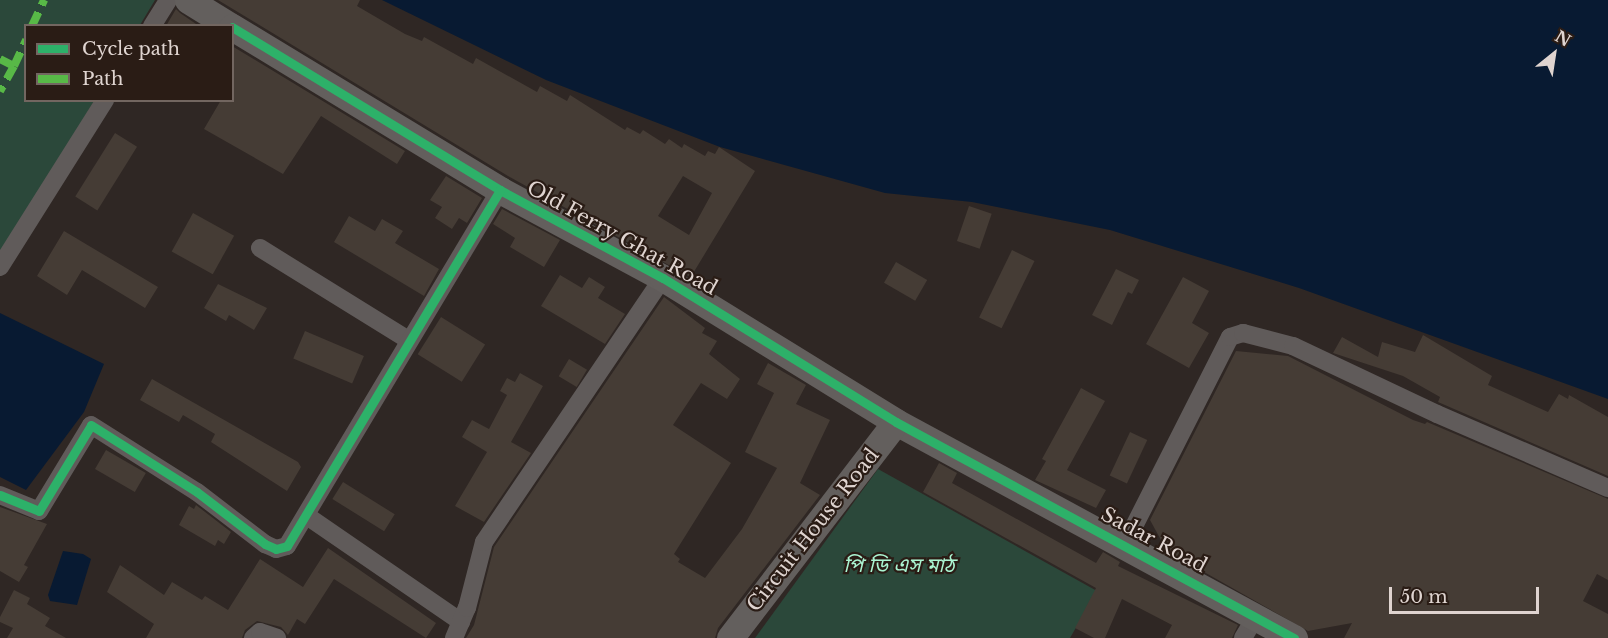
<!DOCTYPE html>
<meta charset="utf-8">
<style>
body{margin:0}
#map{position:relative;width:1608px;height:638px;overflow:hidden;background:#2f2724;font-family:"Libre Baskerville","Noto Sans Bengali",serif}
div>[style]{position:absolute}
.green>*{inset:0;background:#2b483a}
.water>*{inset:0;background:#081a32}
.building>*{inset:0;background:#453c35;transform-origin:0 0}
.street>*{height:18px;margin:-9px;padding:0 9px;transform-origin:9px;border-radius:9px;background:#605b5a}
.secondary>*{height:27px;margin:-13.5px;padding:0 13.5px;transform-origin:13.5px;border-radius:13.5px;background:#635f5d}
.quiet>*{height:8px;margin-top:-4px;transform-origin:0;background:repeating-linear-gradient(90deg,#58b947 0 15px,transparent 0 23px)}
.cycleway>*{height:9px;margin:-4.5px;padding:0 4.5px;transform-origin:4.5px;border-radius:4.5px;background:#2db169}
span{translate:-50% -50%;white-space:nowrap;text-align:center;line-height:1.15;-webkit-text-stroke:4.5px #2a1c15;paint-order:stroke}
.street-label{font-size:20px;color:#dfd4d0}
.park-label{font-size:20px;color:#abf5d2;font-style:italic}
.legend{position:absolute;left:24px;top:24px;width:210px;height:78px;box-sizing:border-box;background:#2a1c15;border:2px solid #726660;margin:0;padding:8px 10px;list-style:none;font-size:18px;color:#dfd4d0}
.legend li{display:flex;align-items:center;gap:12px;height:30px}
.legend b{width:30px;border:2px solid #726660}
.north{position:absolute;left:1524px;top:24px;width:60px;height:60px;-webkit-text-stroke:4px #2a1c15;paint-order:stroke;rotate:30deg;font-size:16px;font-weight:700;line-height:24px;text-align:center;color:#dfd4d0}
.north::after{content:'';display:block;margin:auto;width:21px;height:27px;background:#dfd4d0;clip-path:polygon(50% 0,100% 100%,50% 72%,0 100%)}
.scale{position:absolute;left:1389px;top:587px;width:150px;height:27px;box-sizing:border-box;border:3px solid #dfd4d0;border-top:0;padding-left:8px;font-size:18px;line-height:21px;white-space:nowrap;color:#dfd4d0;-webkit-text-stroke:4px #2a1c15;paint-order:stroke}
</style>
<div id="map">
<div class="green">
<i style="clip-path:polygon(0 0,155px 0,140px 25px,26px 26px,26px 100px,94px 101px,0 259px)"></i>
<i style="clip-path:polygon(878px 469px,1097px 591px,1070px 638px,755px 638px)"></i>
</div>
<div class="water">
<i style="clip-path:polygon(382px 0,1608px 0,1608px 399px,1299px 288px,1110px 230px,972px 202px,885px 193px,720px 147px,546px 80px)"></i>
<i style="clip-path:polygon(0 313px,104px 364px,84px 412px,26px 490px,0 477px)"></i>
<i style="clip-path:polygon(63px 551px,83px 554px,91px 559px,77px 605px,50px 601px,48px 595px)"></i>
</div>
<div class="building">
<i style="clip-path:polygon(evenodd,218px 0,360px 0,357px 6px,405px 34px,422px 41px,424px 37px,473px 64px,476px 58px,537px 92px,540px 86px,567px 101px,570px 95px,625px 130px,627px 127px,640px 134px,643px 130px,665px 144px,669px 139px,682px 148px,684px 144px,705px 156px,708px 151px,715px 154px,719px 147px,755px 171px,692px 275px,703px 284px,508px 176px,218px 0,683px 176px,712px 193px,689px 235px,658px 216px,683px 176px)"></i>
<i style="clip-path:polygon(176px 9px,180px 13px,199px 26px,166px 26px)"></i>
<i style="clip-path:polygon(232px 46px,405px 151px,397px 164px,321px 116px,283px 174px,204px 129px,221px 100px,232px 100px)"></i>
<i style="left:115px;top:133px;width:26px;height:75px;rotate:32deg"></i>
<i style="clip-path:polygon(446px 176px,482px 198px,467px 223px,459px 218px,452px 229px,435px 218px,442px 207px,430px 200px)"></i>
<i style="left:969px;top:206px;width:24px;height:37px;rotate:19deg"></i>
<i style="clip-path:polygon(502px 209px,560px 240px,544px 267px,510px 247px,515px 238px,493px 224px)"></i>
<i style="left:193px;top:213px;width:47px;height:44px;rotate:29deg"></i>
<i style="clip-path:polygon(349px 216px,375px 231px,382px 219px,403px 231px,395px 243px,439px 269px,424px 296px,334px 242px)"></i>
<i style="clip-path:polygon(64px 231px,158px 287px,145px 308px,82px 270px,67px 295px,37px 276px)"></i>
<i style="left:1012px;top:250px;width:25px;height:75px;rotate:26deg"></i>
<i style="left:896px;top:262px;width:36px;height:24px;rotate:30deg"></i>
<i style="clip-path:polygon(1116px 269px,1139px 280px,1132px 294px,1128px 292px,1112px 325px,1092px 315px)"></i>
<i style="clip-path:polygon(560px 275px,582px 288px,589px 277px,605px 287px,598px 298px,625px 314px,605px 344px,541px 306px)"></i>
<i style="clip-path:polygon(1183px 277px,1209px 291px,1192px 323px,1209px 333px,1189px 368px,1146px 344px)"></i>
<i style="clip-path:polygon(218px 284px,267px 308px,254px 330px,229px 315px,226px 321px,204px 308px)"></i>
<i style="clip-path:polygon(664px 297px,705px 328px,702px 333px,717px 341px,709px 354px,740px 379px,727px 399px,701px 383px,673px 425px,731px 463px,674px 554px,680px 559px,678px 562px,705px 578px,742px 529px,777px 468px,745px 452px,774px 393px,757px 384px,768px 363px,806px 385px,796px 404px,830px 420px,800px 483px,820px 495px,718px 628px,715px 638px,466px 638px,474px 625px,494px 547px)"></i>
<i style="left:441px;top:317px;width:52px;height:44px;rotate:32deg"></i>
<i style="left:305px;top:331px;width:64px;height:30px;rotate:23deg"></i>
<i style="clip-path:polygon(1423px 335px,1492px 376px,1488px 385px,1548px 412px,1559px 394px,1568px 399px,1569px 395px,1608px 417px,1608px 476px,1438px 402px,1440px 397px,1403px 376px,1333px 353px,1342px 337px,1378px 357px,1382px 342px,1415px 352px)"></i>
<i style="clip-path:polygon(1236px 351px,1288px 356px,1413px 420px,1425px 424px,1427px 422px,1608px 499px,1608px 580px,1597px 574px,1583px 601px,1608px 614px,1608px 638px,1344px 638px,1352px 623px,1308px 631px,1167px 551px,1150px 520px)"></i>
<i style="left:569px;top:359px;width:21px;height:20px;rotate:31deg"></i>
<i style="clip-path:polygon(520px 373px,543px 386px,511px 442px,531px 453px,484px 522px,455px 506px,487px 452px,462px 437px,472px 420px,489px 429px,507px 395px,500px 391px,507px 378px,515px 382px)"></i>
<i style="clip-path:polygon(152px 379px,298px 462px,301px 467px,287px 491px,211px 442px,215px 434px,183px 415px,179px 422px,140px 400px)"></i>
<i style="clip-path:polygon(1081px 388px,1105px 401px,1067px 470px,1106px 490px,1096px 508px,1035px 480px,1046px 461px,1042px 459px)"></i>
<i style="left:1130px;top:432px;width:19px;height:48px;rotate:25deg"></i>
<i style="left:106px;top:450px;width:46px;height:22px;rotate:30deg"></i>
<i style="clip-path:polygon(939px 463px,957px 473px,952px 483px,1096px 563px,1103px 552px,1120px 562px,1118px 566px,1238px 625px,1232px 638px,1165px 638px,1172px 625px,1122px 599px,1105px 638px,1094px 638px,1075px 628px,1096px 588px,923px 492px)"></i>
<i style="left:343px;top:482px;width:61px;height:20px;rotate:32deg"></i>
<i style="clip-path:polygon(196px 505px,231px 532px,224px 544px,218px 540px,215px 546px,179px 525px,189px 506px,194px 509px)"></i>
<i style="clip-path:polygon(0 507px,47px 524px,24px 565px,28px 567px,19px 582px,0 571px)"></i>
<i style="clip-path:polygon(328px 548px,436px 623px,426px 638px,334px 579px,305px 624px,297px 619px,288px 635px,281px 627px,257px 621px,245px 630px,242px 638px,146px 638px,154px 624px,107px 592px,120px 565px,164px 595px,172px 582px,202px 600px,205px 596px,228px 610px,260px 559px,303px 587px)"></i>
<i style="clip-path:polygon(14px 590px,30px 598px,27px 604px,50px 618px,45px 626px,66px 638px,7px 638px,13px 628px,0 622px,0 617px)"></i>
</div>
<div class="street">
<i style="left:152px;top:26px;width:31px;rotate:-58deg"></i>
<i style="left:260px;top:248px;width:173px;rotate:31.8deg"></i>
<i style="left:0;top:267px;width:197px;rotate:-57.8deg"></i>
<i style="left:0;top:495px;width:42px;rotate:22.3deg"></i>
<i style="left:39px;top:511px;width:100px;rotate:-58.8deg"></i>
<i style="left:91px;top:425px;width:125px;rotate:32.3deg"></i>
<i style="left:197px;top:492px;width:86px;rotate:37.4deg"></i>
<i style="left:265px;top:544px;width:12px;rotate:24deg"></i>
<i style="left:276px;top:549px;width:11px;rotate:-15deg"></i>
<i style="left:287px;top:546px;width:415px;rotate:-59.1deg"></i>
<i style="left:307px;top:516px;width:187px;rotate:34.5deg"></i>
<i style="left:1125px;top:544px;width:232px;rotate:-63.1deg"></i>
<i style="left:1230px;top:337px;width:14px;rotate:-17deg"></i>
<i style="left:1243px;top:333px;width:52px;rotate:14.6deg"></i>
<i style="left:1293px;top:346px;width:159px;rotate:25.3deg"></i>
<i style="left:1437px;top:414px;width:186px;rotate:23.4deg"></i>
<i style="left:253px;top:638px;width:9px;rotate:-41deg"></i>
<i style="left:260px;top:632px;width:18px;rotate:19deg"></i>
<i style="left:454px;top:638px;width:33px;rotate:-67deg"></i>
<i style="left:467px;top:608px;width:68px;rotate:-75.6deg"></i>
<i style="left:484px;top:542px;width:319px;rotate:-55.9deg"></i>
<i style="left:1243px;top:638px;width:27px;rotate:-59deg"></i>
</div>
<div class="secondary">
<i style="left:188px;top:0;width:49px;rotate:31.8deg"></i>
<i style="left:232px;top:27px;width:314px;rotate:31.3deg"></i>
<i style="left:500px;top:190px;width:185px;rotate:28.4deg"></i>
<i style="left:663px;top:278px;width:274px;rotate:31.7deg"></i>
<i style="left:896px;top:422px;width:453px;rotate:28.5deg"></i>
<i style="left:730px;top:638px;width:272px;rotate:-52.5deg"></i>
</div>
<div class="quiet">
<i style="left:32px;top:26px;width:29px;rotate:-65deg"></i>
<i style="left:0;top:59px;width:16px;rotate:27deg"></i>
<i style="left:14px;top:66px;width:29px;rotate:119deg"></i>
<i style="left:14px;top:66px;width:29px;rotate:-65deg"></i>
</div>
<div class="cycleway">
<i style="left:232px;top:27px;width:314px;rotate:31.3deg"></i>
<i style="left:500px;top:190px;width:185px;rotate:28.4deg"></i>
<i style="left:663px;top:278px;width:274px;rotate:31.7deg"></i>
<i style="left:896px;top:422px;width:453px;rotate:28.5deg"></i>
<i style="left:0;top:495px;width:42px;rotate:22.3deg"></i>
<i style="left:39px;top:511px;width:100px;rotate:-58.8deg"></i>
<i style="left:91px;top:425px;width:125px;rotate:32.3deg"></i>
<i style="left:197px;top:492px;width:86px;rotate:37.4deg"></i>
<i style="left:265px;top:544px;width:12px;rotate:24deg"></i>
<i style="left:276px;top:549px;width:11px;rotate:-15deg"></i>
<i style="left:287px;top:546px;width:415px;rotate:-59.1deg"></i>
</div>
<div class="street-label">
<span style="left:622px;top:238px;rotate:29deg">Old Ferry Ghat Road</span>
<span style="left:813px;top:530px;rotate:-52deg">Circuit House Road</span>
<span style="left:1154px;top:540px;rotate:28deg">Sadar Road</span>
</div>
<div class="park-label">
<span style="left:899px;top:565px">পি ডি এস মাঠ</span>
</div>
<ul class="legend">
<li><b style="height:8px;background:#2db169"></b>Cycle path</li>
<li><b style="height:8px;background:#58b947"></b>Path</li>
</ul>
<div class="north">N</div>
<div class="scale">50 m</div>
</div>
